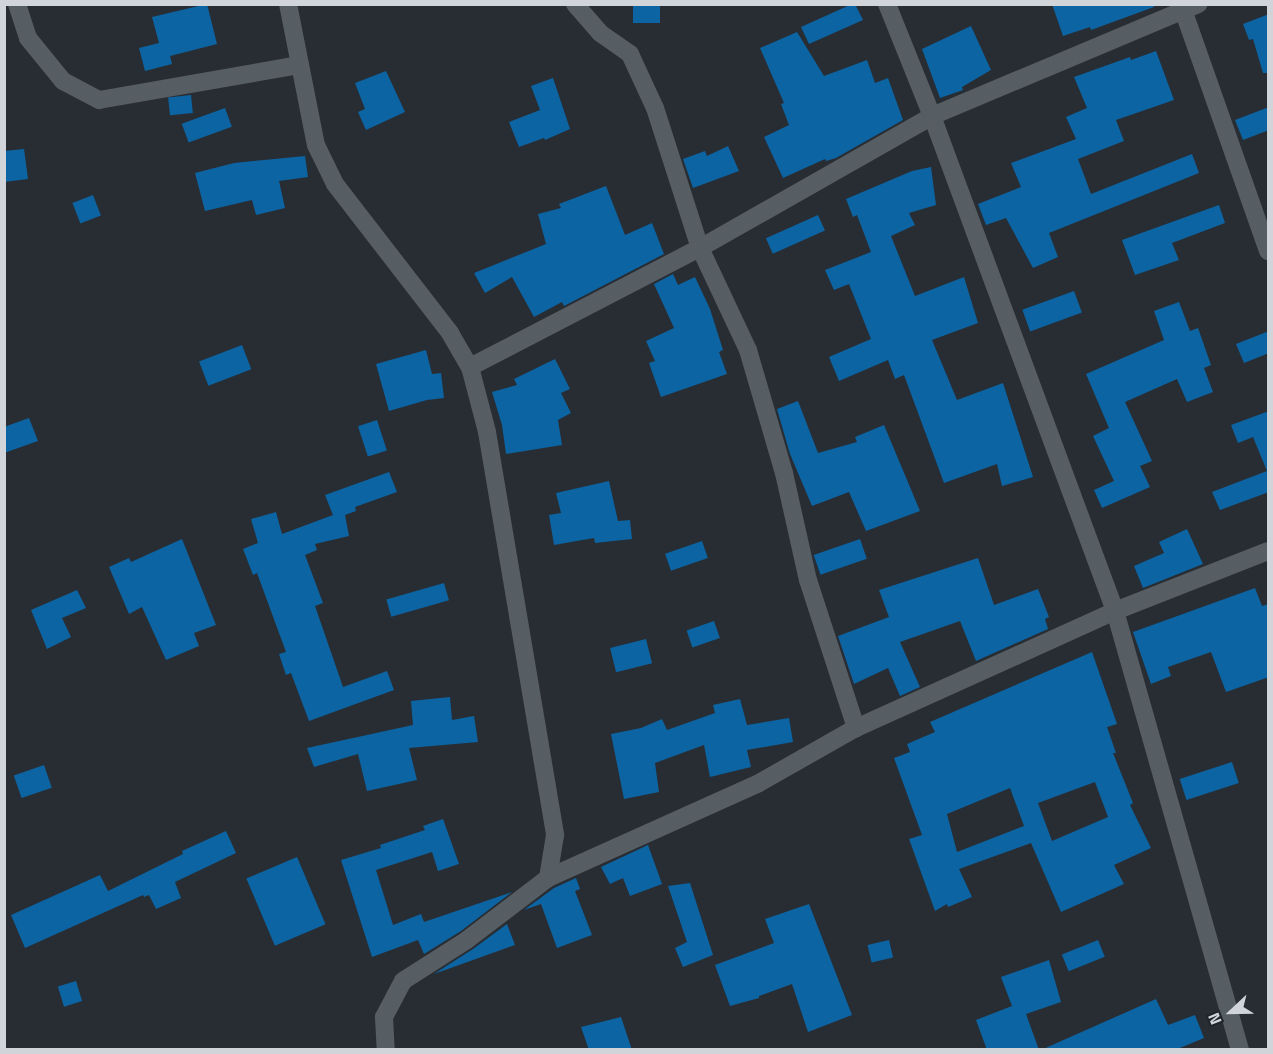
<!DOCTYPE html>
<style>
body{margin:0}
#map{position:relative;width:1273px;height:1054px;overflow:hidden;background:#282d33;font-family:"Titillium Web",sans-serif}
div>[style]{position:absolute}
.building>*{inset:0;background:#0c64a3;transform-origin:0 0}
.street>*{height:18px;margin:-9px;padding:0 9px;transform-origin:9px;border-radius:9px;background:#565d63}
span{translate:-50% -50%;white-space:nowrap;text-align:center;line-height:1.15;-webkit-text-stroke:5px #1e2429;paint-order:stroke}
.frame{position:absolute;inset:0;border:6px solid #d1d5d9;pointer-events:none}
.north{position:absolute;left:1201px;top:982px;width:60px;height:60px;-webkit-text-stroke:4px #1e2429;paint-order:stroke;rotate:248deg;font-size:16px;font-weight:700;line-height:24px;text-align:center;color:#d1d5d9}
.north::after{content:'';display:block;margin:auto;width:21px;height:27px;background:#d1d5d9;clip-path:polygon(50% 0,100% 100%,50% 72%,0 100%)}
</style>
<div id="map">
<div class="building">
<i style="clip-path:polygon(207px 4px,217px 44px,170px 56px,172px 64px,145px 71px,139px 48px,159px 43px,152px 17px)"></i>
<i style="left:633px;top:4px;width:27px;height:19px"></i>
<i style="clip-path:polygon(852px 4px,855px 4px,863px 20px,809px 44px,801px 27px)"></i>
<i style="clip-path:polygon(1052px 4px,1153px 4px,1154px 7px,1091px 30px,1090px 27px,1063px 36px)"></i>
<i style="clip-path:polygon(1269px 14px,1269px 73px,1263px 73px,1253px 39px,1249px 40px,1243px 24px)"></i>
<i style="clip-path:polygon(971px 26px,991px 70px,962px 87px,963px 90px,940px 98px,922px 49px)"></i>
<i style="clip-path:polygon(797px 32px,824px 76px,867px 60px,875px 83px,888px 78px,903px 120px,836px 158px,826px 161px,825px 159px,783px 178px,764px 137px,789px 125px,781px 104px,784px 103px,760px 48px)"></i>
<i style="clip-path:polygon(1156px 51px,1174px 100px,1116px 120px,1124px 141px,1078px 159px,1091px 194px,1192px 154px,1199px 173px,1049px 233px,1058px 257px,1033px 268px,1006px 218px,986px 225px,978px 204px,1021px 187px,1011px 163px,1076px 139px,1066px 117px,1087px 108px,1074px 77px,1130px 57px,1131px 60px)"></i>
<i style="clip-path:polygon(386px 71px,405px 112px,366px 130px,358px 112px,365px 109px,355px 83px)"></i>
<i style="clip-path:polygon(553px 78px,570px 129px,545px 140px,544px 138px,519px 147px,509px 122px,540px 110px,531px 86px)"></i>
<i style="left:191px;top:95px;width:18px;height:23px;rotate:84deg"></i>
<i style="clip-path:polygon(1269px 107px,1269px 130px,1243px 140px,1235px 120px)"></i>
<i style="left:225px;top:108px;width:20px;height:46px;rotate:70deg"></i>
<i style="clip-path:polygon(728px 146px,739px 171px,693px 188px,683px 159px,705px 151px,707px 156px)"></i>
<i style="clip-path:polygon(24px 149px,28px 179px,4px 182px,4px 151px)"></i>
<i style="clip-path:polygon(305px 156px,308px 177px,279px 181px,285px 208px,256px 215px,252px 200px,205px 211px,195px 173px,234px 163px)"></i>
<i style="clip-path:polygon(931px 167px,936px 205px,909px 213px,915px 225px,891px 236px,915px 296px,964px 277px,978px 323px,932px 340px,957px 400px,1003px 383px,1033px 477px,1002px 486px,997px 464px,944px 483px,904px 375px,895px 379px,888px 360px,839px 381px,829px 357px,871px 339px,849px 284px,834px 290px,825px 270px,871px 252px,857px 215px,853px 217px,846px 199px,912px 171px)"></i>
<i style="clip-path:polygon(606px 186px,625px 235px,652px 223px,664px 254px,564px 306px,562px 302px,534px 317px,512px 277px,485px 293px,474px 273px,546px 244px,538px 214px,561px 208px,559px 204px)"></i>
<i style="left:93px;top:195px;width:22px;height:22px;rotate:69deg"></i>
<i style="clip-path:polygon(1219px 205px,1225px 223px,1172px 243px,1179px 260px,1135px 275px,1122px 240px)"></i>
<i style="left:818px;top:215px;width:17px;height:57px;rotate:66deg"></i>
<i style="clip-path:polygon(673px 274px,678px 285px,695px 277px,710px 309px,723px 350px,719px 352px,727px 374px,661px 397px,649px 363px,655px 361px,646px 341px,674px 328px,654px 284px)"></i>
<i style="left:1074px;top:291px;width:23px;height:55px;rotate:70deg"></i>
<i style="clip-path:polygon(1179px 302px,1190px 331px,1198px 328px,1211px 365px,1204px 368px,1213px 392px,1187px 402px,1177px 379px,1125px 402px,1152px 461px,1140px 466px,1150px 487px,1102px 508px,1094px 490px,1114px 481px,1093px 436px,1109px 428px,1086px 374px,1164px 340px,1154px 311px)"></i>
<i style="clip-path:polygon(1269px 331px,1269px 353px,1244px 363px,1236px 344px)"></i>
<i style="left:242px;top:345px;width:26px;height:46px;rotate:69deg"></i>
<i style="clip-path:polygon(426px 350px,432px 374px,441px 373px,444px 398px,427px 400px,389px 411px,376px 364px)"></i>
<i style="clip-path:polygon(555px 359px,570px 389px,561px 393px,571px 413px,558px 420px,562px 445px,506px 454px,502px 425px,492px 392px,517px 385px,514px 379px)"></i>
<i style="clip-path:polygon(798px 401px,818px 453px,857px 442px,855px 437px,884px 425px,920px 511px,866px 531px,849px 492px,812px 506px,790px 454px,777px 409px)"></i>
<i style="clip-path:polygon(1269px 411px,1269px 492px,1220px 510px,1212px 492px,1267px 471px,1253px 437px,1238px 443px,1231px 425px)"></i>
<i style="clip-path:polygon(29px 418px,38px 441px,4px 453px,4px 427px)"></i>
<i style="left:377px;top:420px;width:32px;height:20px;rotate:72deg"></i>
<i style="clip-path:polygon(389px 472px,397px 492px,355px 507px,356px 511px,345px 515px,349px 536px,315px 544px,317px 550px,305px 555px,323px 603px,315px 606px,343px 687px,387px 671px,394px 690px,309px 721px,291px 673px,286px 675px,279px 654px,286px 652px,257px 573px,253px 575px,243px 549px,258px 543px,251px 519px,276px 512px,282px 534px,333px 515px,325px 495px)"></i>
<i style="clip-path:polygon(609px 481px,618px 521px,630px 520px,632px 539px,595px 543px,594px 538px,554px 545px,549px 515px,561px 513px,556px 493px)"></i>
<i style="clip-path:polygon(1187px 529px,1203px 564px,1143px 588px,1134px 566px,1164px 553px,1159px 542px)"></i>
<i style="clip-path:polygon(182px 539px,216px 625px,194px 633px,199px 646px,166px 660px,142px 607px,129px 614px,109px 567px,129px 558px,131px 562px)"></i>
<i style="left:860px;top:539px;width:21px;height:49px;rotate:71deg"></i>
<i style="left:702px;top:541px;width:18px;height:39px;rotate:71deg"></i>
<i style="clip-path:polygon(978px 558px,994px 605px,1038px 589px,1049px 617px,1045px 619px,1048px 629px,976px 661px,960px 621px,900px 642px,920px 687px,900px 696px,888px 668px,854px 684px,838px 636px,889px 617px,879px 590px)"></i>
<i style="left:444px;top:583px;width:18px;height:60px;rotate:74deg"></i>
<i style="clip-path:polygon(1255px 588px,1262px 606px,1269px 604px,1269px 677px,1226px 692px,1211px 652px,1168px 667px,1171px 676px,1151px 684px,1133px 632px)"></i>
<i style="clip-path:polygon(77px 590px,86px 608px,62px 618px,71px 637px,47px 649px,31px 610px)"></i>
<i style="left:714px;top:621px;width:18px;height:29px;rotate:71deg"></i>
<i style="left:646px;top:639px;width:25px;height:37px;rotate:76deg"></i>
<i style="clip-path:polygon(evenodd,1092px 652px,1117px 724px,1107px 727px,1116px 753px,1113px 753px,1133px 803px,1130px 805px,1151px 848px,1114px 865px,1124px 884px,1061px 912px,1031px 843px,959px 869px,972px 897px,948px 907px,947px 904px,935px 911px,909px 839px,922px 835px,894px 758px,910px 752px,907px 744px,935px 732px,930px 722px,1092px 652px,1095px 782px,1108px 817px,1052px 841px,1038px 803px,1095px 782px,1092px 652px,1010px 788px,1024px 826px,957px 852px,947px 814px,1010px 788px)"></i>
<i style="clip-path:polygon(450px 697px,452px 720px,474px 716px,478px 742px,409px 748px,417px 780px,367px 791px,358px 754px,314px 767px,307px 748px,413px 725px,411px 701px)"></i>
<i style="clip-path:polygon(740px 699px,747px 725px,789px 718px,793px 742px,747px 750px,751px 767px,710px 777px,704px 745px,655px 763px,659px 792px,624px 799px,611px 734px,641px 728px,662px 719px,667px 730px,715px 713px,713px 705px)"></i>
<i style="left:1232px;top:762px;width:22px;height:55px;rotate:72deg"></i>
<i style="left:44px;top:765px;width:24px;height:32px;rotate:71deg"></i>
<i style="clip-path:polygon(443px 819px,459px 864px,438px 871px,432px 852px,376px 870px,393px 925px,421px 914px,424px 922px,512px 892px,461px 931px,424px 954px,418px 940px,372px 957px,341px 860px,381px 848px,380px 845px,425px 830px,423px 826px)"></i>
<i style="clip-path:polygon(226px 831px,236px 853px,175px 882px,181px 898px,156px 909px,149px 895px,144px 897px,143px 895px,25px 948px,11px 915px,100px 875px,108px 891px,183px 854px,182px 851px)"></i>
<i style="clip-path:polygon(648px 845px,662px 884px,630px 896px,623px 878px,610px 884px,601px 867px)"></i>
<i style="left:297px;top:857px;width:73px;height:55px;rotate:67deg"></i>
<i style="clip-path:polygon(576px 878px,580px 889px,575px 891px,592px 935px,557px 948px,541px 904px,524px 910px,554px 888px)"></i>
<i style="clip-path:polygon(690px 883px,713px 955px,683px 967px,675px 948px,687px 942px,668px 886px)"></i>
<i style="clip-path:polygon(809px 904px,852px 1015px,808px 1032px,792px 984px,759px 996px,759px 998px,730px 1006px,715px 965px,774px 943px,765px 919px)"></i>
<i style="clip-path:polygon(507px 924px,515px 945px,434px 974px,473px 949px)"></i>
<i style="left:889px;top:940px;width:18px;height:22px;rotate:77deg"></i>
<i style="left:1098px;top:940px;width:18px;height:39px;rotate:68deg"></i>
<i style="clip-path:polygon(1049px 960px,1061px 1002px,1026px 1014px,1039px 1050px,987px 1050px,976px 1020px,1012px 1006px,1001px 977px)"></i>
<i style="left:76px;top:981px;width:21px;height:19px;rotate:73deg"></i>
<i style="clip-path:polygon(1156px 999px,1168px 1025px,1195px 1015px,1204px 1038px,1175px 1050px,1041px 1050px)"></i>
<i style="clip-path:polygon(621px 1017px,632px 1050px,589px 1050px,581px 1027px)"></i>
</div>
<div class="street">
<i style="left:17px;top:4px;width:36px;rotate:72deg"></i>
<i style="left:28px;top:38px;width:55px;rotate:50.9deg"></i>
<i style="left:63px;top:81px;width:41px;rotate:27.8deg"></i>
<i style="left:99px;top:100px;width:204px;rotate:-9.9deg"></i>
<i style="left:288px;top:4px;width:144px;rotate:78.8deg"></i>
<i style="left:316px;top:145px;width:43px;rotate:64deg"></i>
<i style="left:335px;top:184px;width:188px;rotate:52.3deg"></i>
<i style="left:450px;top:333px;width:39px;rotate:60deg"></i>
<i style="left:470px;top:367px;width:67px;rotate:75.3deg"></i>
<i style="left:487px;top:432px;width:409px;rotate:80.4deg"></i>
<i style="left:555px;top:835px;width:44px;rotate:99.2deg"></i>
<i style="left:548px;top:878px;width:102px;rotate:142.6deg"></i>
<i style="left:467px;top:940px;width:76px;rotate:147.4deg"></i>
<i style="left:403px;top:981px;width:41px;rotate:117.8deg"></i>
<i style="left:384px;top:1017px;width:33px;rotate:87deg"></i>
<i style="left:575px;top:4px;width:38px;rotate:49deg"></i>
<i style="left:600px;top:33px;width:37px;rotate:35deg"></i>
<i style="left:630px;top:54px;width:60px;rotate:65.2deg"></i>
<i style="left:655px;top:108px;width:147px;rotate:72.2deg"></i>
<i style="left:700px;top:248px;width:113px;rotate:64.8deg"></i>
<i style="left:748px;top:350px;width:128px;rotate:73.7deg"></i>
<i style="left:784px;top:473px;width:110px;rotate:77.4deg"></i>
<i style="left:808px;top:580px;width:156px;rotate:72deg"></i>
<i style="left:887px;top:4px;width:121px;rotate:68.1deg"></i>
<i style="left:932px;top:116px;width:528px;rotate:69.71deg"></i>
<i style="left:1115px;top:611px;width:456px;rotate:74.1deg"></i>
<i style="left:1181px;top:4px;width:262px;rotate:70.6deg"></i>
<i style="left:470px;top:367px;width:259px;rotate:-27.4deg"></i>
<i style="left:700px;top:248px;width:267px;rotate:-29.6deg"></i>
<i style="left:932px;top:116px;width:289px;rotate:-22.8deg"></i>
<i style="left:548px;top:878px;width:231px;rotate:-24.2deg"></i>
<i style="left:759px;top:783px;width:112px;rotate:-29.6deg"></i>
<i style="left:856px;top:728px;width:284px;rotate:-24.3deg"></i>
<i style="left:1115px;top:611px;width:164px;rotate:-21.4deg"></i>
</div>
<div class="frame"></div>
<div class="north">N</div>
</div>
